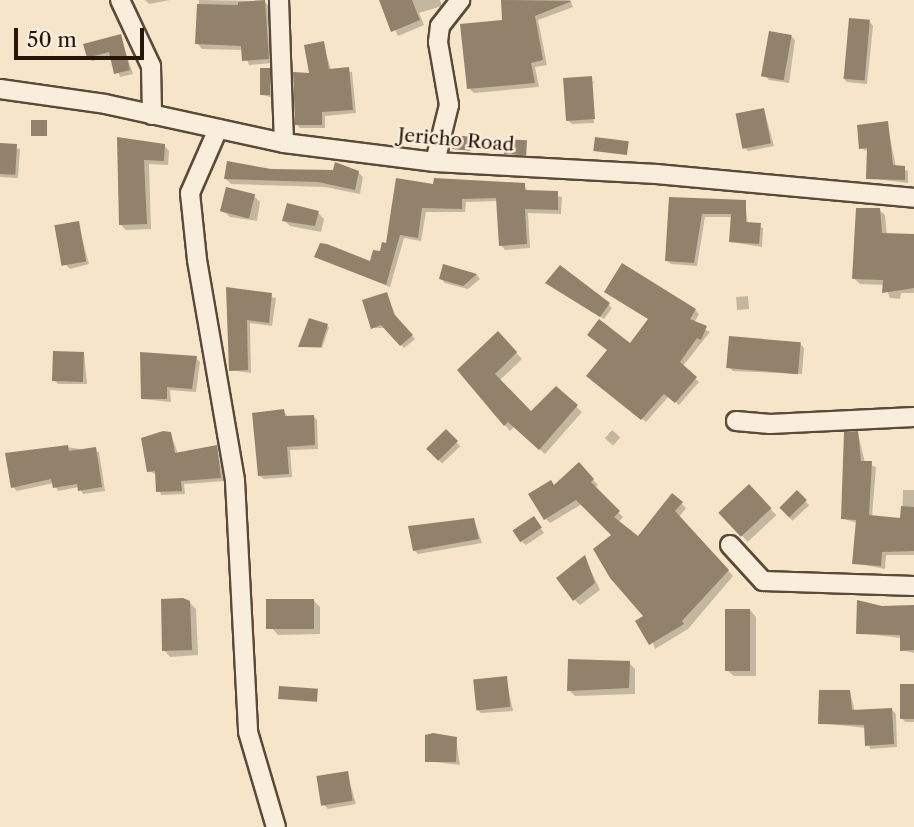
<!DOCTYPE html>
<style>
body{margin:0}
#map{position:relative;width:914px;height:827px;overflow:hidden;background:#f6e5c9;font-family:"Libre Caslon Text",serif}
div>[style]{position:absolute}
.shadow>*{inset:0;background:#0003;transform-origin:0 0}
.building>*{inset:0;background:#92826c;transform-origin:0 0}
.roads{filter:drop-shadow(2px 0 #5a4a38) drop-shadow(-2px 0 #5a4a38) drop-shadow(0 2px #5a4a38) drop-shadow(0 -2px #5a4a38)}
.minor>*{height:18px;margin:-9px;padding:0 9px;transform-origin:9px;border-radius:9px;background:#f9eedc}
span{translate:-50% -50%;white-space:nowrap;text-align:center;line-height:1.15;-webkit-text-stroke:5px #f9eedc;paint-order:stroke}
.street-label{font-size:19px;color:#261607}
.scale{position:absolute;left:14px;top:28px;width:130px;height:32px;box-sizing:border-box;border:4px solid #261607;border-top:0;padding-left:9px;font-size:21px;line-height:24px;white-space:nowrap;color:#261607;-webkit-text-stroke:5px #f9eedc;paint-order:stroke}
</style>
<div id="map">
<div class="shadow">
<i style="clip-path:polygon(145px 0,170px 0,149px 4px)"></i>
<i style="clip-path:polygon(199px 0,264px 1px,269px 6px,273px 63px,249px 65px,243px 50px,202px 49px,197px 43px)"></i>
<i style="clip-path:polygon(381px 0,440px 0,442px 6px,419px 13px,424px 25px,398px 36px)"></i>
<i style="clip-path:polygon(503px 0,570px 0,573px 7px,538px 20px,547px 65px,535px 67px,539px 87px,474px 93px,469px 88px,507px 14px)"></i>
<i style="clip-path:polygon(870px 22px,873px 26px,867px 84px,847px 82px,843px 78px)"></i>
<i style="clip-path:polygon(120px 36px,133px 74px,120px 77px,111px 56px,92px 61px,88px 57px)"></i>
<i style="clip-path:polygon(791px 36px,795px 40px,789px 83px,769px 80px,765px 76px)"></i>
<i style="clip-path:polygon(323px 43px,331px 70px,352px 72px,356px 113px,325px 116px,325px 128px,300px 128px,296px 124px)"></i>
<i style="clip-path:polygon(269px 70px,273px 74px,274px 98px,262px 95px)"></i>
<i style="clip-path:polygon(591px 78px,594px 123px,572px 124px,568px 120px)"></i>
<i style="left:594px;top:81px;width:1px;height:41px;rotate:45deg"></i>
<i style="clip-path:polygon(764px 110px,774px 146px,748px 151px,744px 147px)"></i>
<i style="clip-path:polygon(887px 123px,896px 167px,908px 171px,908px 183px,868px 178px,869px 152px,861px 148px)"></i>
<i style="clip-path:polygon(119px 139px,164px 145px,169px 151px,168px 165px,149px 164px,151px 229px,126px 230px,121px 225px)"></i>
<i style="clip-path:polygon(0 144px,20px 149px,18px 178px,0 177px)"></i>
<i style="clip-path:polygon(271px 170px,358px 172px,363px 177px,360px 194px,325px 187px,231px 184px,226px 179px)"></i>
<i style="clip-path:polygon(524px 184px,528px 192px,562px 197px,561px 214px,528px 213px,530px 248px,505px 250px,501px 245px,498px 201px,466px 202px,465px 212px,426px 212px,421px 241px,404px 238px,390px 287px,316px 257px,371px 264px,434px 186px)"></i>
<i style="clip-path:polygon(254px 196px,260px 202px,257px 221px,230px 217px,223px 210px)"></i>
<i style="clip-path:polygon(670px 199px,745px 202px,748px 224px,763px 228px,762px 247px,731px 242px,732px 217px,705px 217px,697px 266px,671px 264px,667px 260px)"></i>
<i style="clip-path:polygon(879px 210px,885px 215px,887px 235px,914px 236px,914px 293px,901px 293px,900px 299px,890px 298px,885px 285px,860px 284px,854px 278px)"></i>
<i style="clip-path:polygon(318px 213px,324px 219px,321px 232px,290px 226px,284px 220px)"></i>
<i style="clip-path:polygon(78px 223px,89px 264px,70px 269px,66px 265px)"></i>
<i style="clip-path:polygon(445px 266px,477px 275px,480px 279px,468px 289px,445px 283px,441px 279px)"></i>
<i style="clip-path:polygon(547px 283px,608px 304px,612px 308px,604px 319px)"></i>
<i style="clip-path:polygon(228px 289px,276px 298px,272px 326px,250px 323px,251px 373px,230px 370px)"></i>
<i style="clip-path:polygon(387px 294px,397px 319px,415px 339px,404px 348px,386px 328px,372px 328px)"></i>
<i style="left:736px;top:297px;width:12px;height:13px;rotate:-5deg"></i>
<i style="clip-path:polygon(695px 310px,699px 314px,694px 323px,710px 332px,682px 367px,699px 382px,679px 405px,669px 396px,646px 422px,592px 379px,631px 345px)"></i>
<i style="clip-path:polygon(310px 320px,329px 327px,322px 348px,300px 347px)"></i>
<i style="clip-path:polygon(498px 333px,522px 359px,499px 381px,531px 414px,557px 389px,582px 412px,545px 454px,514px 427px,510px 431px,459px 371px)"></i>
<i style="clip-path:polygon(800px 344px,804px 348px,802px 374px,733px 371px,729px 367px)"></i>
<i style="clip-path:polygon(84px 353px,87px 384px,58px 384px,54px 380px)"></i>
<i style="clip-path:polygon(196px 358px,200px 362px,196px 392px,170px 390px,171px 402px,142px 399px)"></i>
<i style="clip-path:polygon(284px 411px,288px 418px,313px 416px,317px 420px,318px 449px,290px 450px,292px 477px,264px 479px,260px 476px)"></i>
<i style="left:612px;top:430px;width:11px;height:11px;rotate:41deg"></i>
<i style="left:446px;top:431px;width:21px;height:25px;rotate:47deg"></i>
<i style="clip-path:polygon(858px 433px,865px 463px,876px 467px,872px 517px,902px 520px,903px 490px,914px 490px,914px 555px,886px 555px,885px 569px,854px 563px,857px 523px,842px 518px)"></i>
<i style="clip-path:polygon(171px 434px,178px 454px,217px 447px,224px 481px,184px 484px,185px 494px,161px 495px,157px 475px,149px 471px)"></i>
<i style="clip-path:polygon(67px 447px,99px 452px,105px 491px,83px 494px,79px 487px,58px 491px,54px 483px,17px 491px,13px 487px,7px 455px)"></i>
<i style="clip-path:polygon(579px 465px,598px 485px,594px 488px,623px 517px,618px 523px,639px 538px,681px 503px,686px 508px,679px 517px,733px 576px,688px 629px,655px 649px,614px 535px,582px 504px,550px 523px,546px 519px,555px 487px)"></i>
<i style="left:749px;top:486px;width:40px;height:39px;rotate:47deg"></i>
<i style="left:797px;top:492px;width:18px;height:23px;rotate:47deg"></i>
<i style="clip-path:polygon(474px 520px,482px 543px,418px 554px,414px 550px)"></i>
<i style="clip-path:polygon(537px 522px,544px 533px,526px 545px,522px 542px)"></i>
<i style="clip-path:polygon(585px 558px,600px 590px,580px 605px,574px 599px)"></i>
<i style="clip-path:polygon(314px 601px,320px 607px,320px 634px,278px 635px,272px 628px)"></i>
<i style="clip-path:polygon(189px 602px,196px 609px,198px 655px,170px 657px,164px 650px)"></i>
<i style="clip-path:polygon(882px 608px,914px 609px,914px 653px,902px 650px,901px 638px,858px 633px)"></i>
<i style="clip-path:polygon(750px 610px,756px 617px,756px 676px,734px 676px,727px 670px)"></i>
<i style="clip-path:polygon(629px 663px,635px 669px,635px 694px,575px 696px,569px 690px)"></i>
<i style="clip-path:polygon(506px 678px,513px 711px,481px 713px,477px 709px)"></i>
<i style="clip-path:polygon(914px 686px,914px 722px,905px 722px,902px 718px)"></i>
<i style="clip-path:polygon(850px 692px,855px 712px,892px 710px,896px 714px,897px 747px,870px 749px,866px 728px,820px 723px)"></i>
<i style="clip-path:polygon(456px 739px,460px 765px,426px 761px)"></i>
<i style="clip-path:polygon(347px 773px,356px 804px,328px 809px,324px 805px)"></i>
</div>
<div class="building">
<i style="clip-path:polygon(265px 0,269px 59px,242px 61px,241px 46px,195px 44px,197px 4px,238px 5px,238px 2px)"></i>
<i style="clip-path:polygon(379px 0,412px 0,420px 20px,391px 32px)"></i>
<i style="clip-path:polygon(501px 0,572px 1px,535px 16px,543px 60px,531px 63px,535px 83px,467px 89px,460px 24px,502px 20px)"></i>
<i style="left:849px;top:18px;width:21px;height:61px;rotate:5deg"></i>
<i style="left:769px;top:31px;width:23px;height:46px;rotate:10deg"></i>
<i style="clip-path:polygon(121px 34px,130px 70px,114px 74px,109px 52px,87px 58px,83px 44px)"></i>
<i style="clip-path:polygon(324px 41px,329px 69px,349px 67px,353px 110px,322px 112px,322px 125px,295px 125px,293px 72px,309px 73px,304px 45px)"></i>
<i style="left:260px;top:68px;width:10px;height:27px"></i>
<i style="left:592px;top:76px;width:43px;height:29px;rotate:86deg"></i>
<i style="left:764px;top:108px;width:36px;height:29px;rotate:79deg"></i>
<i style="left:31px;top:120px;width:16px;height:16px"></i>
<i style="clip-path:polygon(888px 121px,893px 165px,905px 166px,905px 180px,866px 179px,867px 148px,859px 149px,857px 125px)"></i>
<i style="left:454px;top:135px;width:18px;height:14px;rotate:6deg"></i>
<i style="clip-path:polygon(117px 137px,165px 144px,164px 161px,144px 160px,147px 224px,119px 225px)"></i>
<i style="left:595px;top:137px;width:34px;height:14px;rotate:7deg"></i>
<i style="left:505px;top:139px;width:22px;height:15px;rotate:3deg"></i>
<i style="left:0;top:143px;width:17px;height:31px;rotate:3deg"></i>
<i style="clip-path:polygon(227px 161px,271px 169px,333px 170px,335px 162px,359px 171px,355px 190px,318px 182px,224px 179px)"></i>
<i style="clip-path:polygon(396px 178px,433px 184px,434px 178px,525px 183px,525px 190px,558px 191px,558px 210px,525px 209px,527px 244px,499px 246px,496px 198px,462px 199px,462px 209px,422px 208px,418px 238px,400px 235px,386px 285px,314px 257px,320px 243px,327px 244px,370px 261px,373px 250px,380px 251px,382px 242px,386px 243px)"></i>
<i style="left:226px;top:187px;width:30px;height:25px;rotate:14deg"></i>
<i style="clip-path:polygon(669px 197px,746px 200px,746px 222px,761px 223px,759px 244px,729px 242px,731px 214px,702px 214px,694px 263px,665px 261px)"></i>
<i style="clip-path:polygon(287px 203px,319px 211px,315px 226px,282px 221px)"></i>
<i style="clip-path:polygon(856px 208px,880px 208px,882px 233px,914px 234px,914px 288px,882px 293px,883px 280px,852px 279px)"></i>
<i style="left:79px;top:221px;width:41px;height:25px;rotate:80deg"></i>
<i style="clip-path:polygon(622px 263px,696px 309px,690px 319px,707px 326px,701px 340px,697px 338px,680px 362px,697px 377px,675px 403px,664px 394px,641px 420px,586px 376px,607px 350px,587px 335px,599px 319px,630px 343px,648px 319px,604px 292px)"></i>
<i style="clip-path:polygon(443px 264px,477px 274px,463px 286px,439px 279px)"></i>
<i style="clip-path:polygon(560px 265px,610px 303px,600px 317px,545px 283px)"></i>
<i style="clip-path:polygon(226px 287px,272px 293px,269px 323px,247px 320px,248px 370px,229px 371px)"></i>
<i style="clip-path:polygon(387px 292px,394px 314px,413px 335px,400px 346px,381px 325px,371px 329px,362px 300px)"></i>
<i style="clip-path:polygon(309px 318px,328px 324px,321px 347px,298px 347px)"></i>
<i style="clip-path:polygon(498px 331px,517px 352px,495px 374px,531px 411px,556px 386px,578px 405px,539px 450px,508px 422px,504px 426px,457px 370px)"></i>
<i style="left:729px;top:336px;width:72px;height:32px;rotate:5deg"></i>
<i style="left:53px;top:351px;width:31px;height:30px;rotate:2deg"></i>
<i style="clip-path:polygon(140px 352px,197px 356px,192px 389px,167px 387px,167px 399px,141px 399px)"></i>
<i style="clip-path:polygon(284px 409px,285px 416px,314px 415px,315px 445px,287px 447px,289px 474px,258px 476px,252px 413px)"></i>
<i style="left:446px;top:429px;width:17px;height:28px;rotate:45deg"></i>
<i style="clip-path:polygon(163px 431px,171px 432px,175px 453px,217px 445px,221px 478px,181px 481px,182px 491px,156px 492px,155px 471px,147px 472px,141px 438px)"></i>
<i style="clip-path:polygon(858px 431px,861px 461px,872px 461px,869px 515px,900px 518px,901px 506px,914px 507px,914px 551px,882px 552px,881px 566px,852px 564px,856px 520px,841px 519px,844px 432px)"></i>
<i style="clip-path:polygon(68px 445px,69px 451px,96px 447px,102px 487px,78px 491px,77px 484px,53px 488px,51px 479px,11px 488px,5px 453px)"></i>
<i style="clip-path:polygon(579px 462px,594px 479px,591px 482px,620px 511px,614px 517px,638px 536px,672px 493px,683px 502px,675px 511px,729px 570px,682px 621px,684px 624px,649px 645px,635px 621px,643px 616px,610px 578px,593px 549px,611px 535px,576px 500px,544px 520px,528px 494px,551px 480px,554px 485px)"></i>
<i style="left:749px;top:484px;width:33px;height:42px;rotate:47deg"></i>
<i style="left:797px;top:490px;width:14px;height:25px;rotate:45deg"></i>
<i style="left:534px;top:516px;width:14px;height:26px;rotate:56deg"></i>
<i style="clip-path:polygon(474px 518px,479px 539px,413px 551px,408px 526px)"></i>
<i style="clip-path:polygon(585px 555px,595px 583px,573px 601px,556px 578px)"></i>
<i style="clip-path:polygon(183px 598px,190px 601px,192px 650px,162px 651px,161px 599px)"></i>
<i style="left:266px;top:599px;width:48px;height:30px"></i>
<i style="clip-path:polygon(857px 600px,882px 606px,914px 605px,914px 650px,900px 651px,900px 635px,856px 634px)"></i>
<i style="left:725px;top:609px;width:25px;height:62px"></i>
<i style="clip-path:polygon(568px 659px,630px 661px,629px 688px,567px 691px)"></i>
<i style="left:507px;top:676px;width:31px;height:34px;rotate:84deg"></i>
<i style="left:914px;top:684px;width:35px;height:14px;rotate:90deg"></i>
<i style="left:279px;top:686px;width:39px;height:13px;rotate:4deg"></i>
<i style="clip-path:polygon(819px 690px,850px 690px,852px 710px,892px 708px,894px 744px,865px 746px,864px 725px,818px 724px)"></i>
<i style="clip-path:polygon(433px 733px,457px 737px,456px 762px,425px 762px,425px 735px)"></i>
<i style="left:348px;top:771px;width:30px;height:32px;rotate:81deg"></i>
</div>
<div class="roads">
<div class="minor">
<i style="left:120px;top:0;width:73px;rotate:64.8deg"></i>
<i style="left:151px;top:66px;width:49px;rotate:88.8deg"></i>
<i style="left:279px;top:0;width:143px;rotate:88deg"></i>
<i style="left:0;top:89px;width:106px;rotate:8.1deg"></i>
<i style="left:105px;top:104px;width:183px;rotate:12.3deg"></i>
<i style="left:284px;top:143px;width:152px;rotate:7.2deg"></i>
<i style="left:435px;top:162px;width:222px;rotate:3.1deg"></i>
<i style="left:657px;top:174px;width:258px;rotate:5.3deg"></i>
<i style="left:218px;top:129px;width:70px;rotate:113.6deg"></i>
<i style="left:190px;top:193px;width:67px;rotate:84deg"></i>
<i style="left:197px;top:260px;width:224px;rotate:80.2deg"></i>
<i style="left:235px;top:481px;width:251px;rotate:87deg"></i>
<i style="left:248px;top:732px;width:99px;rotate:73.6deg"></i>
<i style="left:435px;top:162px;width:59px;rotate:-76.2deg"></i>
<i style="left:449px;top:105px;width:64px;rotate:-99.9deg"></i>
<i style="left:438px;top:42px;width:16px;rotate:-83deg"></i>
<i style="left:440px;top:26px;width:33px;rotate:-52deg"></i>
<i style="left:736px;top:421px;width:34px;rotate:5deg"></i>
<i style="left:770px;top:424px;width:144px;rotate:-2.8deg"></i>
<i style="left:730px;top:545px;width:49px;rotate:47.5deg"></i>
<i style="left:763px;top:581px;width:151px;rotate:1.9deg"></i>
</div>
</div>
<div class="street-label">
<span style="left:456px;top:140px;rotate:5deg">Jericho Road</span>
</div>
<div class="scale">50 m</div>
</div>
